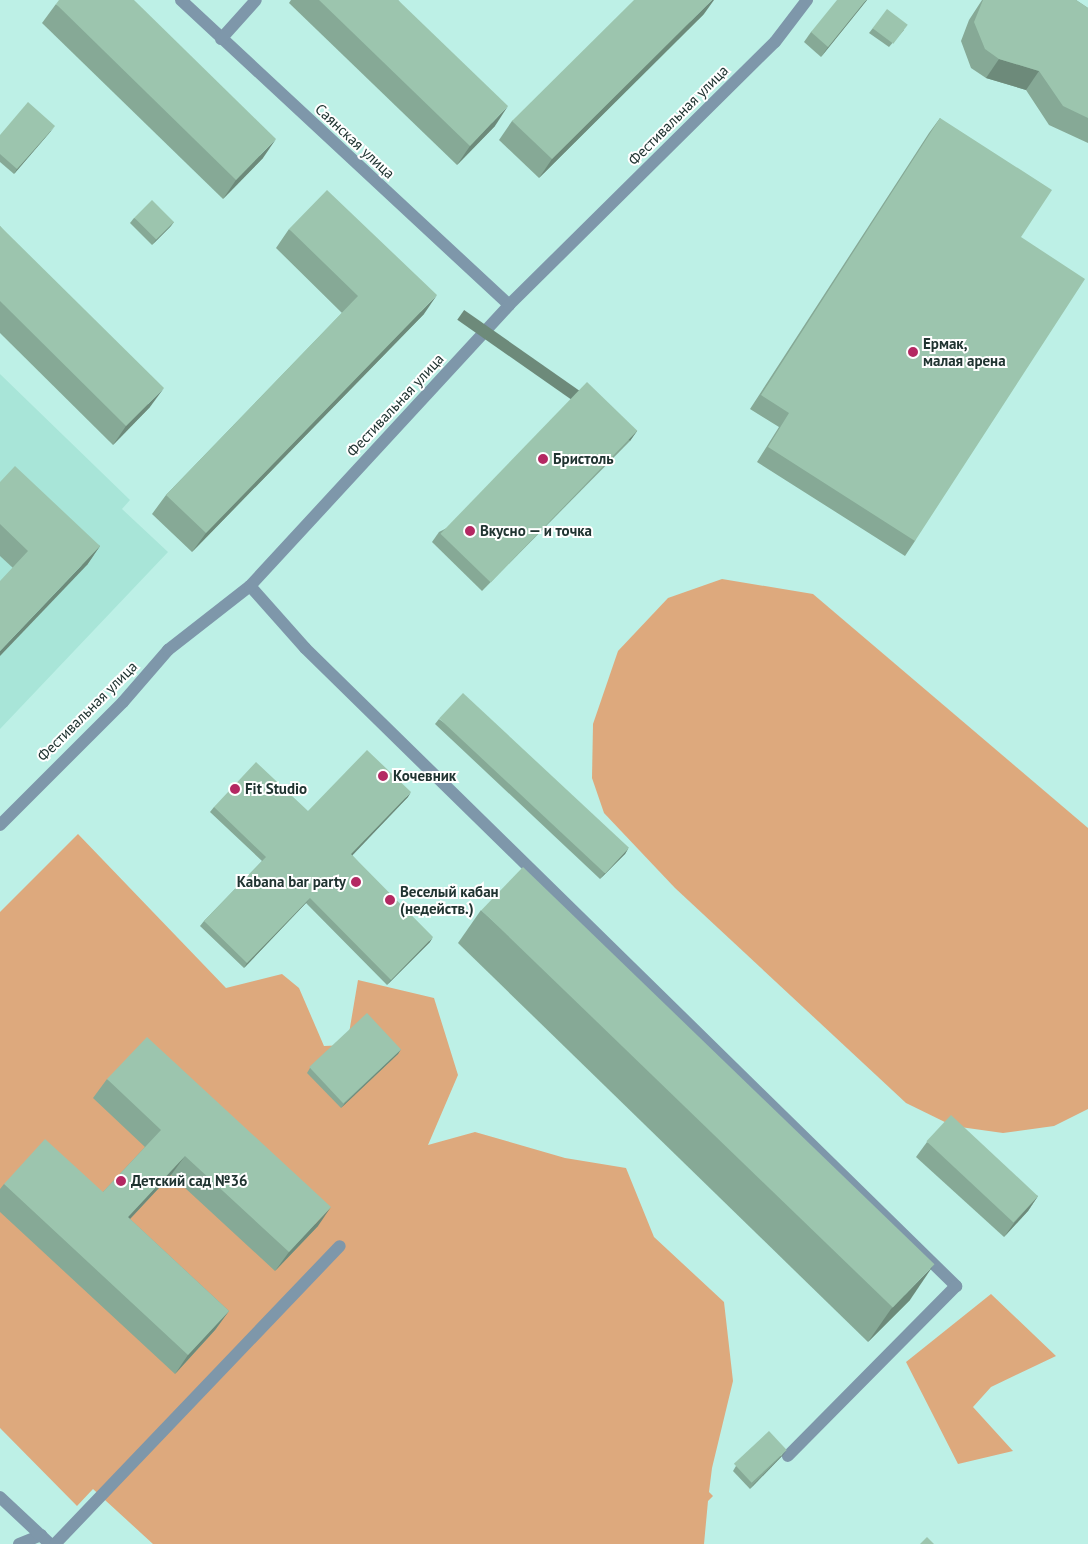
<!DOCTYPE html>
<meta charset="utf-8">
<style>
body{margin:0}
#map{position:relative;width:1088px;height:1544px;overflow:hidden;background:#bdf0e6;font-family:"PT Sans",sans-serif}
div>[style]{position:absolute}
.built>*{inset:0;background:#a8e5d8}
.green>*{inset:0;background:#dda97d}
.lane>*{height:12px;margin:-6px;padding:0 6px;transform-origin:6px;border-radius:6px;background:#7e97aa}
.street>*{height:12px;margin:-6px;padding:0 6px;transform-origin:6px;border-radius:6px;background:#7e97aa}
.wall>*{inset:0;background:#86a996}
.shaded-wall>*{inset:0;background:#6d8a7a;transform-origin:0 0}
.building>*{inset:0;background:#9cc5ae;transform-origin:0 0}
.dots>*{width:14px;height:14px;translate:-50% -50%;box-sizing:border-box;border:2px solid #fff;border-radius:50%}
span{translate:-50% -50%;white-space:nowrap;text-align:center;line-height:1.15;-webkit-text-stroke:4px #fff;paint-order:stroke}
.street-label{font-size:15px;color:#203431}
.poi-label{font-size:15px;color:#203431;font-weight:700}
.left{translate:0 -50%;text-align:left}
.right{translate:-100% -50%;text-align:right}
</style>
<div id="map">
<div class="built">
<i style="clip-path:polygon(0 374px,130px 500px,122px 509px,168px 552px,0 729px)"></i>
</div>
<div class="green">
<i style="clip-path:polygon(722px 579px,813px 594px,1088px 828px,1088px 1109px,1054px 1126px,1003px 1133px,953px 1126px,906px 1103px,675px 888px,604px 813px,592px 778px,593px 724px,618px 651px,668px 598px)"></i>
<i style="clip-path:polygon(78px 834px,226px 988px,282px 974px,299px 988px,324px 1046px,347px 1045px,358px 980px,434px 998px,458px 1075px,428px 1145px,475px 1132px,565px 1158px,626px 1168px,654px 1237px,724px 1302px,733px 1381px,712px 1468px,709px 1492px,713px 1496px,708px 1501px,704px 1544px,153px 1544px,93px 1489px,77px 1506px,0 1428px,0 912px)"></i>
<i style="clip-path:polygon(991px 1294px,1056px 1356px,991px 1387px,973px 1407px,1013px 1451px,958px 1464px,906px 1362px)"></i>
</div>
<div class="lane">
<i style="left:19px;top:1544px;width:24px;rotate:-22deg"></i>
</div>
<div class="street">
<i style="left:181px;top:0;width:448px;rotate:42.9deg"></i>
<i style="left:221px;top:39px;width:52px;rotate:-48.1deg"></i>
<i style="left:250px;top:586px;width:83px;rotate:48.4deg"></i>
<i style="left:305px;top:648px;width:912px;rotate:44.42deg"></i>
<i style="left:956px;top:1286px;width:239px;rotate:134.7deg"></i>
<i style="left:0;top:825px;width:174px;rotate:-45deg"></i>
<i style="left:123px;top:702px;width:69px;rotate:-49.1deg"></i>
<i style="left:168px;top:650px;width:104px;rotate:-38deg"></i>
<i style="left:250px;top:586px;width:382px;rotate:-47.3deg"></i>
<i style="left:509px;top:305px;width:374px;rotate:-44.7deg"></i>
<i style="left:775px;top:42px;width:53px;rotate:-52.7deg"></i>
<i style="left:0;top:1497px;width:69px;rotate:43.2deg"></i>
<i style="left:55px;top:1544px;width:412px;rotate:-46.3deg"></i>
</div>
<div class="wall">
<i style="clip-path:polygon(291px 0,398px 0,495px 126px,457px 165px,289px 3px)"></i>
<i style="clip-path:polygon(867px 0,821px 57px,804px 42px,811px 32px)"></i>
<i style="clip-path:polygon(982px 0,1076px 0,1088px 8px,1088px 143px,1049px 125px,1026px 90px,986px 78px,971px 68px,961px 41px,969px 20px)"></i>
<i style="clip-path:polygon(56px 4px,263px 158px,223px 199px,42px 23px)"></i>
<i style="clip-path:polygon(704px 14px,539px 178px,499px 140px,512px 121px)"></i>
<i style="clip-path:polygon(873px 28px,904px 30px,889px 47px,869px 33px)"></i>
<i style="clip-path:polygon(940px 118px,1021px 237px,915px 541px,905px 556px,757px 462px,779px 427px,750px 409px,929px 133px)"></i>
<i style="clip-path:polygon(51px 131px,14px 174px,0 162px,0 135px)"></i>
<i style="clip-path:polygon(134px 218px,174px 222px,170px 227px,152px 245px,130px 223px)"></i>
<i style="clip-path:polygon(0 226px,150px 407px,113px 445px,0 333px)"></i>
<i style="clip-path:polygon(289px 229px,424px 314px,192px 552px,152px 514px,166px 495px,342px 313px,276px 248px)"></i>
<i style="clip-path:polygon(637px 431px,630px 441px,482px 591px,432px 542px,439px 532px)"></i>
<i style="clip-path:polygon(0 482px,100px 546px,87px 565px,13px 568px,0 556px)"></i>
<i style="clip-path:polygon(439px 719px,628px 849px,625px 854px,600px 879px,435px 724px)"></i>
<i style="clip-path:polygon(408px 797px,352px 855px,430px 942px,387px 985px,306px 903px,244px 968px,200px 926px,204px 921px,262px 861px,210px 812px,214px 807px,308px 811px)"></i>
<i style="clip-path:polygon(481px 910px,910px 1300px,868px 1342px,458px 943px)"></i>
<i style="clip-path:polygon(401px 1049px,398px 1054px,341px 1108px,307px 1073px,310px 1068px)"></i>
<i style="clip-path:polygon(107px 1079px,318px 1226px,275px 1271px,171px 1175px,130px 1219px,229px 1311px,215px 1330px,175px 1374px,0 1212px,0 1189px,4px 1184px,103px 1192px,145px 1147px,93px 1098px)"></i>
<i style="clip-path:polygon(927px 1142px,1038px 1196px,1028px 1211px,1004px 1237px,916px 1157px)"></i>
<i style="clip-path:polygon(783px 1455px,750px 1489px,733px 1471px,736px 1466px)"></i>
</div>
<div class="shaded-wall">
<i style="clip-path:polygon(712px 0,714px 0,704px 14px,539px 178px,552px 159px)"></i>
<i style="clip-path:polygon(866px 0,867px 0,821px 57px,828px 47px)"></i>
<i style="clip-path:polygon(999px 59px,1039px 71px,1026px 90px,986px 78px)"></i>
<i style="clip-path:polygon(508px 106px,495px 126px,457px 165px,470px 146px)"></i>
<i style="clip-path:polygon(55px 126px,51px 131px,14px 174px,17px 169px)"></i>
<i style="clip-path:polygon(276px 139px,263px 158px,223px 199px,236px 180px)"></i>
<i style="clip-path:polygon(174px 222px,170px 227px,152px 245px,156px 240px)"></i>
<i style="clip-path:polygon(437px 295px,424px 314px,192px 552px,206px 533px)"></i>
<i style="clip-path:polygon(164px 388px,150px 407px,113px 445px,126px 426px)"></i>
<i style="left:637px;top:431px;width:12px;height:211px;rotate:125deg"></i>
<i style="clip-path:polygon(100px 546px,87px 565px,0 656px,0 651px)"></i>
<i style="clip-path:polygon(411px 792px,408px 797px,348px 860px,351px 854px)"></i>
<i style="clip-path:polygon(628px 849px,625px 854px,600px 879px,604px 874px)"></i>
<i style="clip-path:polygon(310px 898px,306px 903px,244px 968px,247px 963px)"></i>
<i style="clip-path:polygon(433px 937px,430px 942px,387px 985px,391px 980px)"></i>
<i style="clip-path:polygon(401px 1049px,398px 1054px,341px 1108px,345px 1103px)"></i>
<i style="clip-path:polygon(185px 1156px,171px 1175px,114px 1236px,128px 1217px)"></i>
<i style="clip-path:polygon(1038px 1196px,1028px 1211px,1004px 1237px,1014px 1223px)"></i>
<i style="clip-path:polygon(331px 1207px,318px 1226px,275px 1271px,289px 1252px)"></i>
<i style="clip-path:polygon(933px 1266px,910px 1300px,868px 1342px,891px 1309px)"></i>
<i style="clip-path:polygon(229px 1311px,215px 1330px,175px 1374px,188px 1355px)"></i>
<i style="clip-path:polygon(787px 1450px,783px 1455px,750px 1489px,754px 1484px)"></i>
</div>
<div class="building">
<i style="clip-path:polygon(59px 0,134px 0,276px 139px,236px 180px,56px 4px)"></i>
<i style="clip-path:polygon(319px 0,398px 0,508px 106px,470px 146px)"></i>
<i style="clip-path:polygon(634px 0,712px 0,552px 159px,512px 121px)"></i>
<i style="clip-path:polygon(837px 0,866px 0,828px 47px,811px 32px)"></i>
<i style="clip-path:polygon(983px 0,1076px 0,1088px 8px,1088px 118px,1063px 106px,1039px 71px,999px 59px,985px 49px,974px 22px)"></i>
<i style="left:887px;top:9px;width:26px;height:24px;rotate:37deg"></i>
<i style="clip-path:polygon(28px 102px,55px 126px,17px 169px,0 154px,0 135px)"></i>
<i style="clip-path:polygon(940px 118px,1052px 190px,1021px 237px,1085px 279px,915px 541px,768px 447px,789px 413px,761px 395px)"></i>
<i style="clip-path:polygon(327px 190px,437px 295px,206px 533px,166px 495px,358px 296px,289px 229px)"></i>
<i style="left:152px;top:200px;width:31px;height:25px;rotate:45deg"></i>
<i style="clip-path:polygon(0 226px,164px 388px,126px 426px,0 301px)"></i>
<i style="left:587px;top:382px;width:70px;height:211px;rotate:44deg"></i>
<i style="clip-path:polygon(15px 466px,100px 546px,0 651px,0 581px,28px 551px,0 524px,0 482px)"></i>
<i style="left:463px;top:693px;width:227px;height:35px;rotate:43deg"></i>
<i style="clip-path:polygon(367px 750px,411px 792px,351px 854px,433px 937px,391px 980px,310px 898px,247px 963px,204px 921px,266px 857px,214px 807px,256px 762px,308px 811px)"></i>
<i style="left:523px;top:867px;width:572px;height:60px;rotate:44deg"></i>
<i style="left:367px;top:1013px;width:50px;height:79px;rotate:47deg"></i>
<i style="clip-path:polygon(147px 1037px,331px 1207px,289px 1252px,185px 1156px,128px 1217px,229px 1311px,188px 1355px,4px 1184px,45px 1139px,103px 1192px,161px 1130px,107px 1079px)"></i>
<i style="left:951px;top:1115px;width:119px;height:36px;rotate:43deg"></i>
<i style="left:769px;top:1431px;width:26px;height:48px;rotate:47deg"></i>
<i style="clip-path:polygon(927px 1537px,934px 1544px,920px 1544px)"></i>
</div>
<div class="dots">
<i style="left:913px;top:352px;background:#b42862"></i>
<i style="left:543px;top:459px;background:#b42862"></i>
<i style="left:470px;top:531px;background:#b42862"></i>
<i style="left:383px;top:776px;background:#b42862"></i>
<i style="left:235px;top:789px;background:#b42862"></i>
<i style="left:356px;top:882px;background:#b42862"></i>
<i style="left:390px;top:900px;background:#b42862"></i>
<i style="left:121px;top:1181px;background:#b42862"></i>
</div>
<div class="street-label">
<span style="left:678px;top:115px;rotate:-45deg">Фестивальная улица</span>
<span style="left:355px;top:141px;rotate:43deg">Саянская улица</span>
<span style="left:395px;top:405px;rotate:-47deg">Фестивальная улица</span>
<span style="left:87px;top:711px;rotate:-45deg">Фестивальная улица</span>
</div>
<div class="poi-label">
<span class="left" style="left:923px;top:352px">Ермак,<br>малая арена</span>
<span class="left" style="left:553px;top:459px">Бристоль</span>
<span class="left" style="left:480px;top:531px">Вкусно — и точка</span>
<span class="left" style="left:393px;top:776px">Кочевник</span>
<span class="left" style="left:245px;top:789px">Fit Studio</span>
<span class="right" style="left:346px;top:882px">Kabana bar party</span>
<span class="left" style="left:400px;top:900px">Веселый кабан<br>(недейств.)</span>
<span class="left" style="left:131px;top:1181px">Детский сад №36</span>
</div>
</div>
